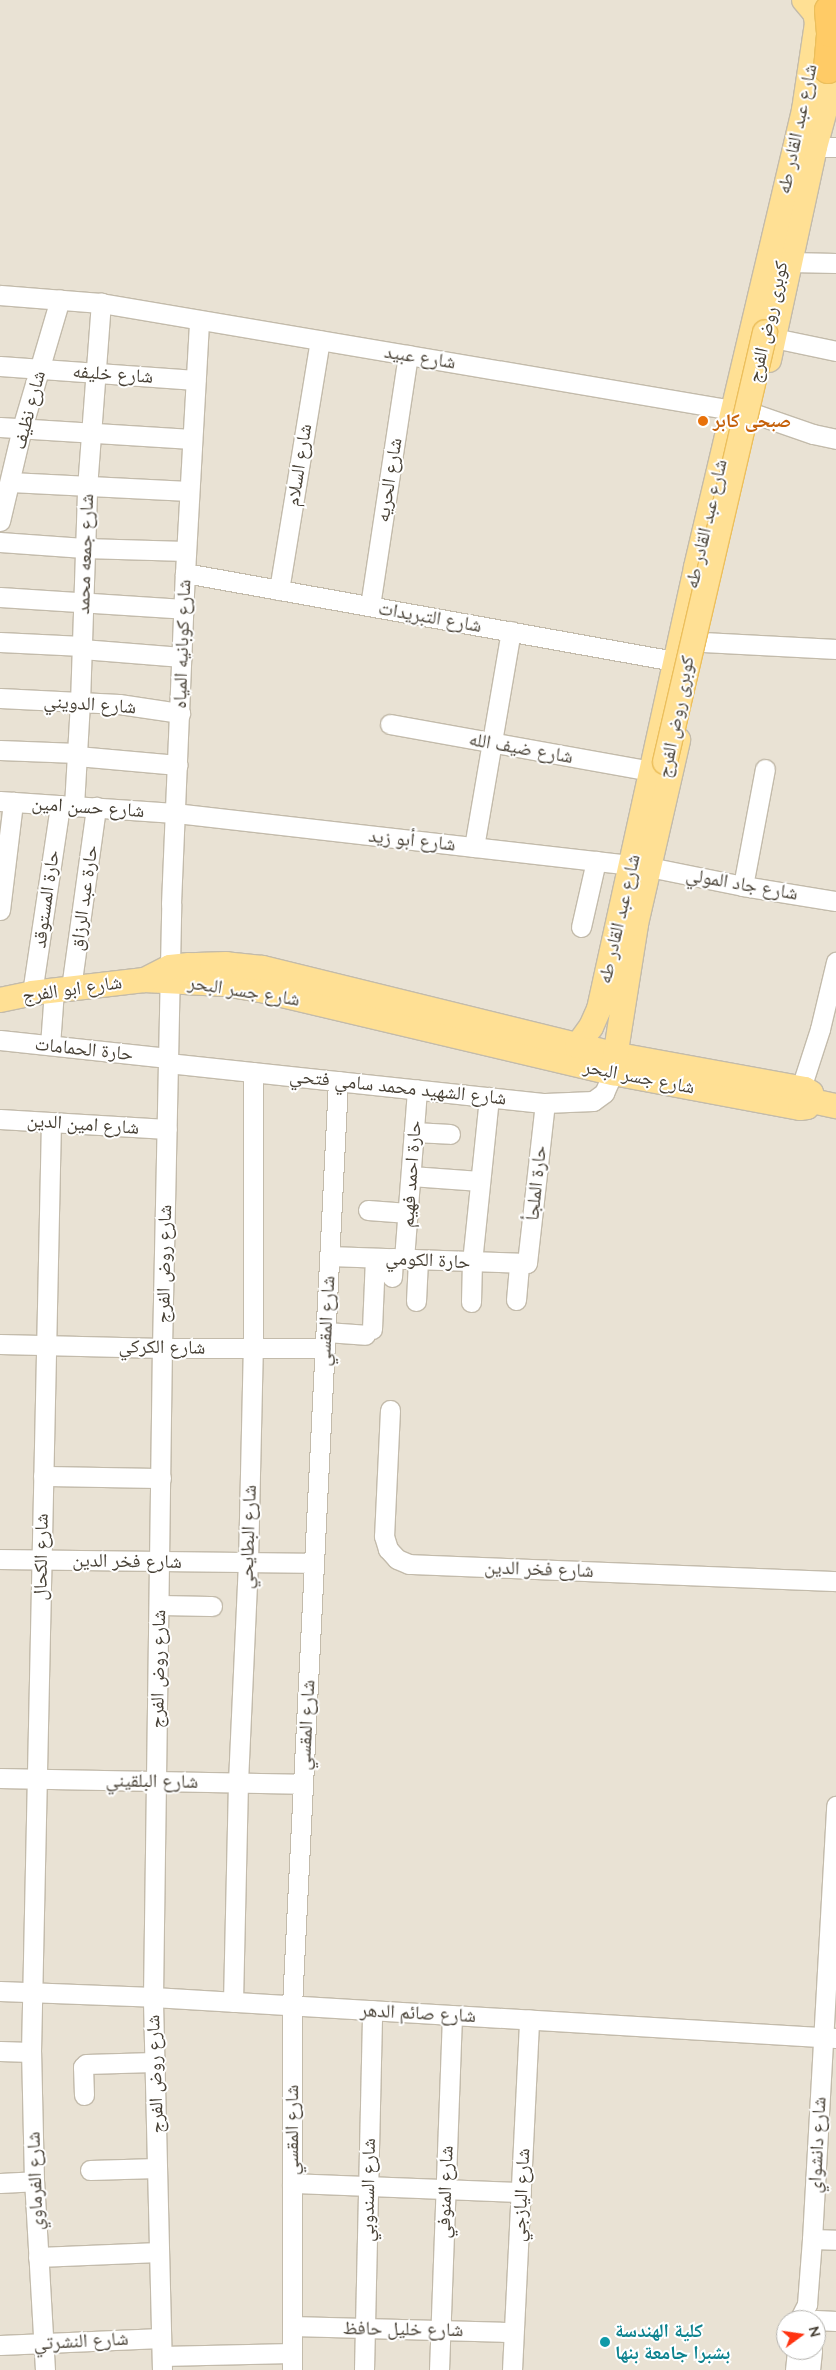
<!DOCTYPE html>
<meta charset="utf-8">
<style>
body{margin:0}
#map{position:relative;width:836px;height:2370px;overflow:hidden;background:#f4f0e6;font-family:Mulish,"Noto Naskh Arabic",sans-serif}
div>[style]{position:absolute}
.residential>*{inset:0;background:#e9e2d4}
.roads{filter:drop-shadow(1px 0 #c3bbab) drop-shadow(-1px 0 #c3bbab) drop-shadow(0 1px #c3bbab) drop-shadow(0 -1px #c3bbab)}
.minor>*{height:19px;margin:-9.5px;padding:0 9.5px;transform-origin:9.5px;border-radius:9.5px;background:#fff}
.major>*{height:24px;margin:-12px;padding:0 12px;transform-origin:12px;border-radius:12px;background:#ffe094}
.bridges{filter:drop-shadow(1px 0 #ecbf5c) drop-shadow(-1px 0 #ecbf5c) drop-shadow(0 1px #ecbf5c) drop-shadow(0 -1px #ecbf5c)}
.major-bridge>*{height:24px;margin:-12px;padding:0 12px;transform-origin:12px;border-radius:12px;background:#ffe094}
.highway-bridge>*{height:28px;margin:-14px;padding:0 14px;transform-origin:14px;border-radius:14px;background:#ffcb66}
.dots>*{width:14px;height:14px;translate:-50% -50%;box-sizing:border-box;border:2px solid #fff;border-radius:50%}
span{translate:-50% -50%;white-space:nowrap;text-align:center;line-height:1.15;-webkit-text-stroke:4px #fff;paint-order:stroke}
.street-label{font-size:19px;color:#474035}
.food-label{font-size:19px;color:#c56008;font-weight:700}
.left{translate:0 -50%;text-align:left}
.culture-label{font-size:19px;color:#0d838f;font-weight:700}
.north{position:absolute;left:776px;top:2310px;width:50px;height:50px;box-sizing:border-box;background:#fff;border:1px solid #b5b3ae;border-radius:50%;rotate:76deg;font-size:14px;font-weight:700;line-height:20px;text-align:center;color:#474035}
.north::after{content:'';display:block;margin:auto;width:18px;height:22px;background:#ff3412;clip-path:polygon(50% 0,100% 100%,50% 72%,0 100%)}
</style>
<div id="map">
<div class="residential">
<i style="clip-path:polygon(evenodd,0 0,836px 0,836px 2370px,0 2370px,0 0,786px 2320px,816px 2320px,816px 2350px,786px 2350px,786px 2320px)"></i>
</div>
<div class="roads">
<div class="minor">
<i style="left:815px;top:147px;width:21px"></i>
<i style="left:790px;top:262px;width:46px;rotate:1.2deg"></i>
<i style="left:0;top:295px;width:101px;rotate:4.5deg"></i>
<i style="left:101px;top:303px;width:641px;rotate:9.61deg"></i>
<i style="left:733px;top:410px;width:25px;rotate:11deg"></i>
<i style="left:758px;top:415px;width:58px;rotate:19.1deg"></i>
<i style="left:813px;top:434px;width:24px;rotate:12deg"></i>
<i style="left:774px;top:338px;width:63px;rotate:11.8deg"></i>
<i style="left:0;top:366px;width:196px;rotate:4.1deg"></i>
<i style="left:0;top:427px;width:192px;rotate:3.6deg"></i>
<i style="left:10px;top:482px;width:179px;rotate:2.9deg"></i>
<i style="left:0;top:521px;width:96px;rotate:-76.7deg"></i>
<i style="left:22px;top:428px;width:134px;rotate:-73.6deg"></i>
<i style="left:0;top:542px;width:84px;rotate:4.1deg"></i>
<i style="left:84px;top:548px;width:102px;rotate:1.7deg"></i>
<i style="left:185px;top:573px;width:499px;rotate:10.2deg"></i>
<i style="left:279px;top:590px;width:253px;rotate:-80.7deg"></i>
<i style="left:0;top:597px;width:184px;rotate:3.7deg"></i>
<i style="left:370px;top:606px;width:254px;rotate:-81.4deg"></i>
<i style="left:0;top:642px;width:82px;rotate:2.8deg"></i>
<i style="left:703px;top:642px;width:133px;rotate:3deg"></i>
<i style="left:82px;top:649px;width:100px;rotate:4.6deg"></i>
<i style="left:0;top:698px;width:119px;rotate:2.9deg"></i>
<i style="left:119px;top:704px;width:62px;rotate:8.4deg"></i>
<i style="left:390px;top:724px;width:265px;rotate:10.2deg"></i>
<i style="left:0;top:750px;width:77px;rotate:2.2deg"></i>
<i style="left:77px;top:756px;width:101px;rotate:5.1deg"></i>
<i style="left:0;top:801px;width:175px;rotate:3.9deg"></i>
<i style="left:175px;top:813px;width:477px;rotate:6.5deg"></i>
<i style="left:649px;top:867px;width:96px;rotate:11.4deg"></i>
<i style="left:743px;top:886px;width:94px;rotate:9.2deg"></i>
<i style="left:74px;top:806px;width:103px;rotate:-86.7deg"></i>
<i style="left:80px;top:703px;width:215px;rotate:-88.1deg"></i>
<i style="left:87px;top:488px;width:186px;rotate:-85.7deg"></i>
<i style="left:474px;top:847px;width:219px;rotate:-80.3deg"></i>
<i style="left:743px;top:886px;width:119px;rotate:-79.4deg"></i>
<i style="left:0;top:910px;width:109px;rotate:-83.1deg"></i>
<i style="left:581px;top:927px;width:68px;rotate:-77.2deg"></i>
<i style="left:71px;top:988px;width:183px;rotate:-82.1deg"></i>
<i style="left:32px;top:993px;width:190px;rotate:-81.5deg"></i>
<i style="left:0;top:1040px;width:169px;rotate:6.1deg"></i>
<i style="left:50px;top:1045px;width:54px;rotate:-85.8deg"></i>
<i style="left:168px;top:1063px;width:379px;rotate:6.1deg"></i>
<i style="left:545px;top:1103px;width:48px;rotate:-2.4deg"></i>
<i style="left:593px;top:1101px;width:14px;rotate:-36deg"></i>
<i style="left:604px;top:1093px;width:22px;rotate:-66deg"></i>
<i style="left:801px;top:1088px;width:62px;rotate:-72.1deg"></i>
<i style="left:820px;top:1029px;width:69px;rotate:-76.6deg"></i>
<i style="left:0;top:1119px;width:167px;rotate:3.4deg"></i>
<i style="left:414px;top:1132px;width:36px;rotate:3deg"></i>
<i style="left:411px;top:1176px;width:69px;rotate:4.1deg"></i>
<i style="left:368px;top:1210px;width:40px;rotate:4.3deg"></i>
<i style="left:329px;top:1256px;width:198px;rotate:2deg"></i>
<i style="left:527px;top:1263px;width:161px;rotate:-83.6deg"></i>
<i style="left:404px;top:1259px;width:170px;rotate:-85.6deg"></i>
<i style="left:392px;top:1277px;width:19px;rotate:-87deg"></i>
<i style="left:516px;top:1300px;width:36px;rotate:-85deg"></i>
<i style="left:416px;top:1301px;width:41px;rotate:-87.2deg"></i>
<i style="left:471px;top:1302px;width:40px;rotate:-88.6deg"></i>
<i style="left:472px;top:1262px;width:166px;rotate:-84.1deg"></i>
<i style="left:372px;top:1329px;width:71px;rotate:-87.6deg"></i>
<i style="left:326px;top:1332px;width:39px;rotate:4deg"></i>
<i style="left:0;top:1344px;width:162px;rotate:1.4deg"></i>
<i style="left:162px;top:1348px;width:163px"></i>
<i style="left:390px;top:1410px;width:126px;rotate:92.7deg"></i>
<i style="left:384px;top:1536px;width:14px;rotate:73deg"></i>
<i style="left:388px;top:1549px;width:13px;rotate:48deg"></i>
<i style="left:397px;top:1559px;width:13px;rotate:23deg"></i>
<i style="left:409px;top:1564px;width:427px;rotate:2.3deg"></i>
<i style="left:43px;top:1476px;width:118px;rotate:1deg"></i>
<i style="left:0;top:1559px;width:314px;rotate:0.7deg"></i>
<i style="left:159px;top:1605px;width:53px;rotate:1.1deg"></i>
<i style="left:0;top:1778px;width:303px;rotate:1.1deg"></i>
<i style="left:0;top:1991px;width:153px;rotate:2.2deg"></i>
<i style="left:153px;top:1997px;width:684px;rotate:3.44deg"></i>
<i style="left:233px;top:2002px;width:220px;rotate:-88.7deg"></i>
<i style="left:238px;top:1782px;width:220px;rotate:-87.4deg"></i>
<i style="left:248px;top:1562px;width:214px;rotate:-88.7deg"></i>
<i style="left:253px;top:1348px;width:276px;rotate:-90deg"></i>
<i style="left:0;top:2051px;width:31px;rotate:2deg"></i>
<i style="left:84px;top:2095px;width:28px;rotate:-92deg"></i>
<i style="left:83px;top:2067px;width:4px;rotate:-45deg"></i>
<i style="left:86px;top:2064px;width:68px;rotate:-1.7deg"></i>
<i style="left:90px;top:2170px;width:67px;rotate:-1.7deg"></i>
<i style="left:0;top:2183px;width:34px;rotate:-3deg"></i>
<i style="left:292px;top:2183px;width:229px;rotate:2.3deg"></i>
<i style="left:812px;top:2239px;width:24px;rotate:2deg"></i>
<i style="left:38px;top:2257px;width:121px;rotate:-2.4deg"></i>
<i style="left:799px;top:2320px;width:18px;rotate:-63deg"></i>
<i style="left:807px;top:2304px;width:65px;rotate:-85.6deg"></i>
<i style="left:812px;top:2239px;width:434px;rotate:-86.8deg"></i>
<i style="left:816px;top:2320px;width:20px;rotate:3deg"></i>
<i style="left:292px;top:2326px;width:221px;rotate:1.6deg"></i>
<i style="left:0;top:2345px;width:161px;rotate:-2.5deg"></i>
<i style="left:162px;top:2356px;width:130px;rotate:-1.3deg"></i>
<i style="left:45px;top:2370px;width:189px;rotate:-93.3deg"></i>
<i style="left:34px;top:2181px;width:129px;rotate:-91.3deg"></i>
<i style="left:31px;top:2052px;width:930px;rotate:-88.77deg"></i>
<i style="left:162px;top:2370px;width:373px;rotate:-91.4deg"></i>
<i style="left:153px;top:1997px;width:649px;rotate:-89.21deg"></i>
<i style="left:162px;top:1348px;width:444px;rotate:-88.8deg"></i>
<i style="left:171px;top:904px;width:331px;rotate:-87.6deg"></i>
<i style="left:185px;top:573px;width:253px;rotate:-86.8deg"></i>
<i style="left:292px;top:2370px;width:365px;rotate:-90deg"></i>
<i style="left:292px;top:2005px;width:925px;rotate:-87.15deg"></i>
<i style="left:364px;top:2370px;width:360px;rotate:-88.7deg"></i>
<i style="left:439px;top:2370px;width:355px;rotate:-87.9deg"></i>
<i style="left:512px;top:2370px;width:351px;rotate:-87.2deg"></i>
<i style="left:795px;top:2370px;width:20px;rotate:-84deg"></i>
<i style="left:810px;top:2370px;width:20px;rotate:-84deg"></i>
</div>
<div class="major">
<i style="left:769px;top:360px;width:218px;rotate:-77.8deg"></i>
<i style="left:815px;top:147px;width:81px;rotate:-74.9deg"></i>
<i style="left:0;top:1000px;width:33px;rotate:-12deg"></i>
<i style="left:32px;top:993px;width:113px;rotate:-6.6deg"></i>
<i style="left:144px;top:980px;width:80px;rotate:2.9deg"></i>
<i style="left:224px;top:984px;width:37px;rotate:9deg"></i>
<i style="left:261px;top:990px;width:362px;rotate:13.3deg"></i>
<i style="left:613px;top:1073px;width:190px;rotate:10.6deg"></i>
<i style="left:800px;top:1108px;width:7px;rotate:-8deg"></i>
<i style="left:807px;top:1107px;width:8px;rotate:-50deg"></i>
<i style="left:812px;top:1101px;width:8px;rotate:-97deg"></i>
<i style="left:811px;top:1093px;width:7px;rotate:-146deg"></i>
<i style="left:805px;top:1089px;width:191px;rotate:-169.7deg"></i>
<i style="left:617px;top:1055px;width:366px;rotate:-166.2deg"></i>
<i style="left:262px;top:968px;width:36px;rotate:-174deg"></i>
<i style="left:226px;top:964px;width:37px;rotate:178deg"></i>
<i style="left:189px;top:965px;width:19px;rotate:174deg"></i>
<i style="left:170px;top:967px;width:29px;rotate:153deg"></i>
<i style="left:577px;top:1046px;width:24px;rotate:-54deg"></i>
<i style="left:591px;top:1027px;width:20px;rotate:-66deg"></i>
<i style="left:599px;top:1009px;width:453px;rotate:-77.6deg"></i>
<i style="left:696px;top:567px;width:470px;rotate:-76.7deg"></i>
<i style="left:804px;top:110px;width:88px;rotate:-81.5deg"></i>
<i style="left:817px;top:23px;width:10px;rotate:-101deg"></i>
<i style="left:815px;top:13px;width:17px;rotate:-130deg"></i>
<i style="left:613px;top:1070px;width:148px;rotate:-81deg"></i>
<i style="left:636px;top:924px;width:189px;rotate:-77.1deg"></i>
<i style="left:812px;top:1101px;width:25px;rotate:12deg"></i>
</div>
</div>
<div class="bridges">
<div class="major-bridge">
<i style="left:665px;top:762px;width:441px;rotate:-76.9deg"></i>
</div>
<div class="highway-bridge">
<i style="left:828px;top:69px;width:36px;rotate:-85deg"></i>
<i style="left:831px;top:33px;width:23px;rotate:-95deg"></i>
</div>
</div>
<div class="dots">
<i style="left:703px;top:421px;background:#e8710a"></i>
<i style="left:605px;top:2342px;background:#0f9aa8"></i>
</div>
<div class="street-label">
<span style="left:797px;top:129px;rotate:-78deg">شارع عبد القادر طه</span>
<span style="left:768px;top:322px;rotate:-77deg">كوبرى روض الفرج</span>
<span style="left:420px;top:357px;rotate:9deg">شارع عبيد</span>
<span style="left:113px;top:374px;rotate:4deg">شارع خليفه</span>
<span style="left:29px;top:410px;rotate:-75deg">شارع نظيف</span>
<span style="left:299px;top:465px;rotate:-81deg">شارع السلام</span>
<span style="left:389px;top:480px;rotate:-81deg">شارع الحريه</span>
<span style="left:706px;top:524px;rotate:-77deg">شارع عبد القادر طه</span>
<span style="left:85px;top:554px;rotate:-88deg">شارع جمعه محمد</span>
<span style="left:430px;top:617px;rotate:10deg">شارع التبريدات</span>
<span style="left:182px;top:644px;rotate:-88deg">شارع كوبانيه المياه</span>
<span style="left:90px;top:704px;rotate:4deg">شارع الدويني</span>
<span style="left:676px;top:717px;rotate:-79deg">كوبرى روض الفرج</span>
<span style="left:521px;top:748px;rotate:10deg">شارع ضيف الله</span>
<span style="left:88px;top:807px;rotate:4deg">شارع حسن امين</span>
<span style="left:412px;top:840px;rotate:6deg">شارع أبو زيد</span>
<span style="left:742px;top:884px;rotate:10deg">شارع جاد المولي</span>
<span style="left:84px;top:898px;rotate:-82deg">حارة عبد الرزاق</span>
<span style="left:46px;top:899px;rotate:-82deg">حارة المستوقد</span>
<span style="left:619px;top:919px;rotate:-77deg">شارع عبد القادر طه</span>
<span style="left:72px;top:989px;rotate:-8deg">شارع ابو الفرج</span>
<span style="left:244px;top:991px;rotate:9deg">شارع جسر البحر</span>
<span style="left:84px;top:1049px;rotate:6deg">حارة الحمامات</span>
<span style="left:639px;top:1077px;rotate:11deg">شارع جسر البحر</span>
<span style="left:398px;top:1087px;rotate:6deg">شارع الشهيد محمد سامي فتحي</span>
<span style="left:83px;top:1124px;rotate:4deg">شارع امين الدين</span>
<span style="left:411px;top:1174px;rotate:-86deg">حارة احمد فهيم</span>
<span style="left:536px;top:1183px;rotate:-84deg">حارة الملجأ</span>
<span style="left:428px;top:1260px;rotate:3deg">حارة الكومي</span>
<span style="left:164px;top:1264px;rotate:-89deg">شارع روض الفرج</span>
<span style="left:326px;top:1321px;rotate:-87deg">شارع المقسي</span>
<span style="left:162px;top:1347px;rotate:1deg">شارع الكركي</span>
<span style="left:248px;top:1537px;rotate:-88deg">شارع البطايحي</span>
<span style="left:41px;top:1557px;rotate:-89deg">شارع الكحال</span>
<span style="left:127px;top:1561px;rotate:1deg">شارع فخر الدين</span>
<span style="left:539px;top:1569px;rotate:2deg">شارع فخر الدين</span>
<span style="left:158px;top:1669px;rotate:-89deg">شارع روض الفرج</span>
<span style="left:306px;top:1725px;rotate:-87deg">شارع المقسي</span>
<span style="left:152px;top:1781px;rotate:1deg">شارع البلقيني</span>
<span style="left:418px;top:2013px;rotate:3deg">شارع صائم الدهر</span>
<span style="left:155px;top:2074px;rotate:-92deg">شارع روض الفرج</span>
<span style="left:292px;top:2130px;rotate:-90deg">شارع المقسي</span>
<span style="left:817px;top:2145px;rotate:-87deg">شارع دانشواي</span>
<span style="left:35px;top:2181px;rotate:-92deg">شارع الفرماوي</span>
<span style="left:368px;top:2190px;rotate:-89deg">شارع السندوبي</span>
<span style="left:445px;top:2192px;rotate:-88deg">شارع المنوفي</span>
<span style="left:521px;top:2195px;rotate:-87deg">شارع اليازجي</span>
<span style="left:403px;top:2329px;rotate:1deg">شارع خليل حافظ</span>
<span style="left:81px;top:2341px;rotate:-3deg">شارع النشرتي</span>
</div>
<div class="food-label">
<span class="left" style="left:713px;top:421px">صبحى كابر</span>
</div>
<div class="culture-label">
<span class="left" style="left:615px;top:2342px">كلية الهندسة<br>بشبرا جامعة بنها</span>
</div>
<div class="north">N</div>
</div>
